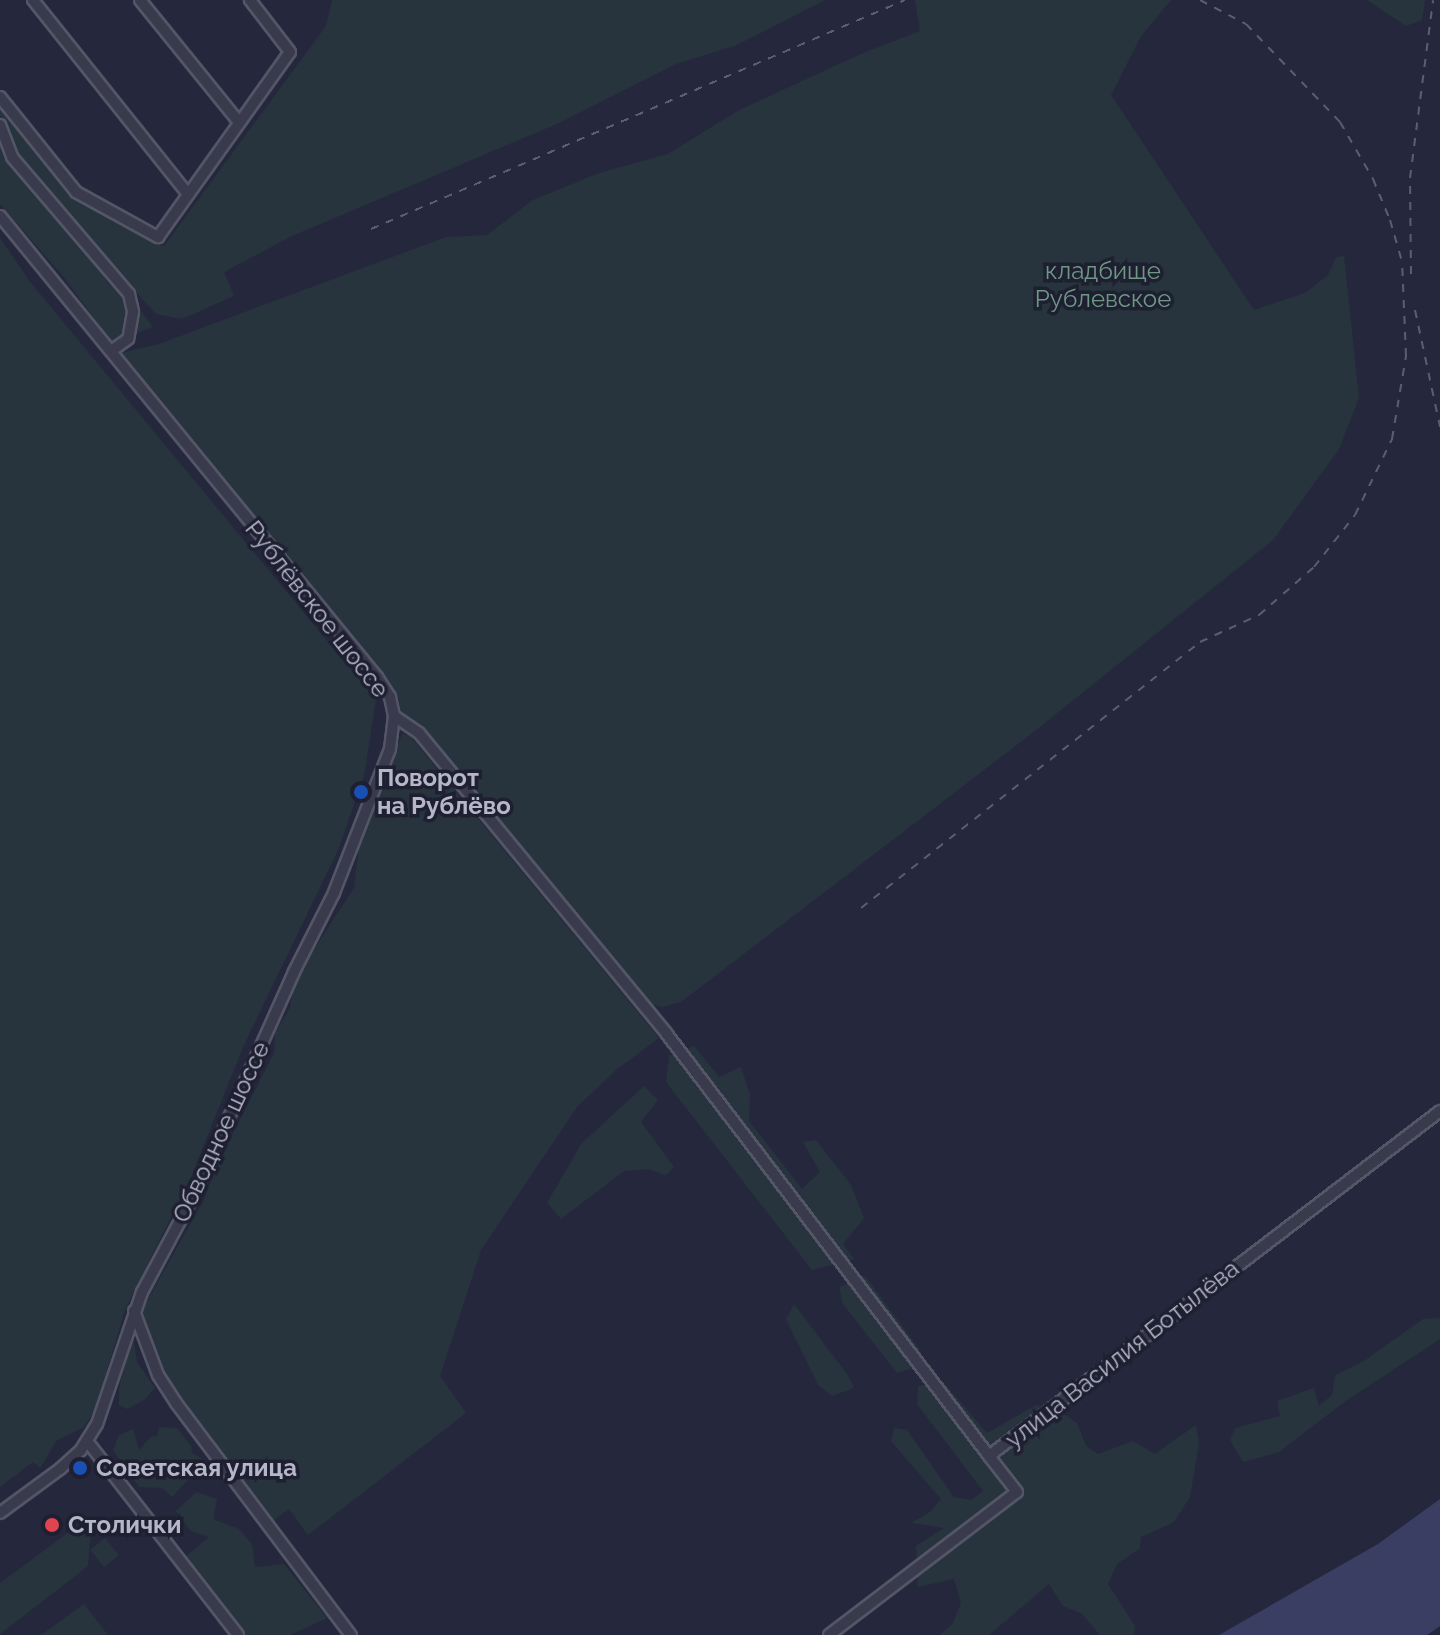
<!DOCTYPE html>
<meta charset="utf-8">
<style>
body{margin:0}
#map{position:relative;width:1440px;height:1635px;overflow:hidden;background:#25283c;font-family:Raleway,sans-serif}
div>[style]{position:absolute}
.green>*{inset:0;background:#27343d;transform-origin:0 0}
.water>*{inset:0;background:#3a3e62}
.roads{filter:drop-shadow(2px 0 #545667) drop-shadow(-2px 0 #545667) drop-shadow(0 2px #545667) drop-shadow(0 -2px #545667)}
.minor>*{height:10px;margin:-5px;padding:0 5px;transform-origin:5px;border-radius:5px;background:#393b4c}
.rail>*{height:2px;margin-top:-1px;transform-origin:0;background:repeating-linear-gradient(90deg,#5b5e73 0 8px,transparent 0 16px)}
.dots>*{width:22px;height:22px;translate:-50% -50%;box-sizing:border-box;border:4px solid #1e2031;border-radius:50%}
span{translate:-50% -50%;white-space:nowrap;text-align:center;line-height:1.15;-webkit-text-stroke:7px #1e2031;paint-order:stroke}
.park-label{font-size:24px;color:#6e9784}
.street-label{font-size:24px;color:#b5b6c8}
.poi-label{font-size:24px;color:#b5b6c8;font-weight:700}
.left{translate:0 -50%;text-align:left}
</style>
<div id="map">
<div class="green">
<i style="clip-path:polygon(332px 0,825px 0,737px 45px,676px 64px,559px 123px,292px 236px,224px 272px,234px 296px,182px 319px,156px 314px,98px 250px,92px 255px,107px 282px,138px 307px,153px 327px,112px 342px,62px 275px,0 204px,0 104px,74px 195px,164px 246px,326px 26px)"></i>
<i style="clip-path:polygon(915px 0,1171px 0,1141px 36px,1111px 95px,1254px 310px,1305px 293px,1328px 275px,1336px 257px,1344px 256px,1359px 398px,1339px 449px,1273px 540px,1031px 734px,681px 1002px,662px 1007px,645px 1003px,425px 731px,400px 711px,399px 699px,391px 688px,120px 353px,159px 344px,446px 237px,487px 235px,533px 200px,599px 173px,668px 154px,739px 110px,863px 53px,920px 31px)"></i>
<i style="clip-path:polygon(1367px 0,1425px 0,1422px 20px,1406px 26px)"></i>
<i style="clip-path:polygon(0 238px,31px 283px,376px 700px,364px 776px,338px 850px,243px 1047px,191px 1177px,125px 1310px,95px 1411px,83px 1428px,57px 1440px,40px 1468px,33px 1462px,0 1487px)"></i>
<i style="clip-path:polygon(402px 734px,410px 736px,659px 1038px,616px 1070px,577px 1107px,481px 1250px,440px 1376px,466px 1413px,308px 1535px,289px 1509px,269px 1523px,176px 1395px,164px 1376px,140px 1313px,204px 1200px,215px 1169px,274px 1053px,275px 1033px,290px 1008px,294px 980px,354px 888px,359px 847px)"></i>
<i style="clip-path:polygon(694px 1046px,719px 1077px,741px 1067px,750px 1095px,749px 1121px,802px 1189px,820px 1172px,803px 1142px,816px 1140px,851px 1185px,864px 1218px,843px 1244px,854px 1259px,812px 1270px,666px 1082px,669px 1056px)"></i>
<i style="clip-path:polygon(644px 1086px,658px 1100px,641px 1122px,674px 1167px,666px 1175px,648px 1169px,624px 1171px,561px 1219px,547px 1203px,581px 1144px)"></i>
<i style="clip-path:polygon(865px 1276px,920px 1350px,913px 1368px,897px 1373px,843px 1304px,839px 1287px)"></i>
<i style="clip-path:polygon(794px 1304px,847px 1374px,854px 1388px,832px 1396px,818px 1385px,786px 1319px)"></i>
<i style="clip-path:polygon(1440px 1318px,1440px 1339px,1347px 1400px,1279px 1452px,1243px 1462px,1230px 1440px,1235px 1428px,1280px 1416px,1277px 1401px,1314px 1388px,1319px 1406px,1332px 1395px,1335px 1375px,1364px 1361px,1423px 1319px)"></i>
<i style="clip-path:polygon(132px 1330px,137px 1362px,155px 1388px,144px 1400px,127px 1409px,119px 1405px,119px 1389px)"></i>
<i style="clip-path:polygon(943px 1382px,987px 1433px,1036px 1405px,1062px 1413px,1077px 1423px,1086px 1446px,1098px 1454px,1133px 1441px,1155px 1454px,1196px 1425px,1199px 1444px,1190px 1497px,1174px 1522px,1141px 1537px,1140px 1548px,1117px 1564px,1108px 1584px,1135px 1626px,1134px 1635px,1100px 1635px,1082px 1614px,1063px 1606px,1049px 1584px,989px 1635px,940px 1635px,953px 1623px,961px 1603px,954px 1579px,918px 1587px,916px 1546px,944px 1528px,911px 1523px,930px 1512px,941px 1499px,891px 1441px,894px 1428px,907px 1430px,954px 1497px,971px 1500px,983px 1491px,917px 1404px,918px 1386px)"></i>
<i style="clip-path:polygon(159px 1427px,177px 1428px,191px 1446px,192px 1453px,201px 1458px,207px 1472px,188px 1480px,172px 1497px,162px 1488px,139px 1487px,113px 1450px,119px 1435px,133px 1429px,139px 1450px,152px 1436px,157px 1437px)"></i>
<i style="clip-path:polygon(196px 1492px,217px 1499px,213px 1519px,239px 1529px,252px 1544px,255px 1567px,284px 1564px,327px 1618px,290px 1635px,246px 1635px,185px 1557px,209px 1537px,191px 1531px,176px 1511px)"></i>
<i style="clip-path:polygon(92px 1515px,88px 1566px,0 1634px,0 1583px)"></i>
<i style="left:105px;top:1538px;width:22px;height:19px;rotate:51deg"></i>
<i style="clip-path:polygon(84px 1604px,108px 1635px,41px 1635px)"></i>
</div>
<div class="water">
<i style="clip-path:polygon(1440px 1499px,1440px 1626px,1427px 1635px,1219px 1635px,1378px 1544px)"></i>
</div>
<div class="roads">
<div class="minor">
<i style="left:33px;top:0;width:247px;rotate:51.4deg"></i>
<i style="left:140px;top:0;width:156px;rotate:51deg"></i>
<i style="left:0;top:97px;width:122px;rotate:51.3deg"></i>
<i style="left:76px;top:192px;width:94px;rotate:28.8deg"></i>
<i style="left:158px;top:237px;width:227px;rotate:-54.5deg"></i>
<i style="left:290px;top:52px;width:66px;rotate:-127.6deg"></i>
<i style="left:0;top:125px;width:34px;rotate:69deg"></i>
<i style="left:12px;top:157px;width:180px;rotate:49.5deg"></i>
<i style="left:129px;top:294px;width:18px;rotate:77deg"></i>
<i style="left:133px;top:312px;width:27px;rotate:100deg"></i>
<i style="left:128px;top:339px;width:21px;rotate:145deg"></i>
<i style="left:0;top:216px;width:596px;rotate:50.72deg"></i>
<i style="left:377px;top:677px;width:24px;rotate:57deg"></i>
<i style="left:390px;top:697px;width:19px;rotate:78deg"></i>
<i style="left:394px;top:716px;width:33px;rotate:97deg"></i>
<i style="left:390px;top:749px;width:155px;rotate:111.3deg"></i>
<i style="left:334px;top:893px;width:89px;rotate:116.9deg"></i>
<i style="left:294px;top:972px;width:240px;rotate:114.1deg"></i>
<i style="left:196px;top:1191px;width:115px;rotate:118.1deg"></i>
<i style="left:142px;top:1292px;width:139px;rotate:108.8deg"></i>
<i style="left:97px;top:1424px;width:31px;rotate:122deg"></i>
<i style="left:81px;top:1450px;width:28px;rotate:138deg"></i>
<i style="left:60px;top:1469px;width:74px;rotate:143.7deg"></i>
<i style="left:394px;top:716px;width:30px;rotate:34deg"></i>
<i style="left:419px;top:733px;width:389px;rotate:50.5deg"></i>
<i style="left:666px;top:1033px;width:532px;rotate:52.63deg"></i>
<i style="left:134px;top:1311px;width:68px;rotate:69.4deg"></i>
<i style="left:158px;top:1375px;width:33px;rotate:57deg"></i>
<i style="left:176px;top:1403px;width:291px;rotate:53deg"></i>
<i style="left:87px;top:1441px;width:246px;rotate:52.1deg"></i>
<i style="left:829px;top:1635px;width:236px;rotate:-37.3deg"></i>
<i style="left:1017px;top:1492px;width:46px;rotate:-127.9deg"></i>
<i style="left:989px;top:1456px;width:568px;rotate:-37.41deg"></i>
</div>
</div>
<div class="rail">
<i style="left:1200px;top:0;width:52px;rotate:27.6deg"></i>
<i style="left:1246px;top:24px;width:136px;rotate:46.2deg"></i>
<i style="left:1340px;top:122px;width:66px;rotate:59.9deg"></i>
<i style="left:1373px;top:179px;width:44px;rotate:67.5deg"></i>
<i style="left:1390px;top:220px;width:47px;rotate:73.9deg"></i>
<i style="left:371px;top:229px;width:581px;rotate:-23.21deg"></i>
<i style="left:1411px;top:274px;width:96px;rotate:-90.6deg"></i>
<i style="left:1410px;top:178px;width:179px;rotate:-82.6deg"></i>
<i style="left:1415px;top:310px;width:120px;rotate:77.9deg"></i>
<i style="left:861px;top:908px;width:431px;rotate:-38.1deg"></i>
<i style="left:1200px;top:642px;width:65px;rotate:-24.6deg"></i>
<i style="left:1259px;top:615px;width:73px;rotate:-41.1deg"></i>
<i style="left:1314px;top:567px;width:66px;rotate:-51.7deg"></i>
<i style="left:1355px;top:515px;width:85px;rotate:-64deg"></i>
<i style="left:1392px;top:439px;width:84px;rotate:-80.4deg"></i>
<i style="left:1406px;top:356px;width:94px;rotate:-92.4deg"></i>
</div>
<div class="dots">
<i style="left:361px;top:792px;background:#1a4fb4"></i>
<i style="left:80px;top:1468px;background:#1a4fb4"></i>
<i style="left:52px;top:1525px;background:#e0444e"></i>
</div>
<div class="park-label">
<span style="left:1103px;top:285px">кладбище<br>Рублевское</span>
</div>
<div class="street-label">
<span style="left:317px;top:609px;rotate:52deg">Рублёвское шоссе</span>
<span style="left:221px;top:1132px;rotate:-65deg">Обводное шоссе</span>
<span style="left:1122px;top:1354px;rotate:-38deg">улица Василия Ботылёва</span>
</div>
<div class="poi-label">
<span class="left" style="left:377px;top:792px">Поворот<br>на Рублёво</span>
<span class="left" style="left:96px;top:1468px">Советская улица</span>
<span class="left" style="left:68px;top:1525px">Столички</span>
</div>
</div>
